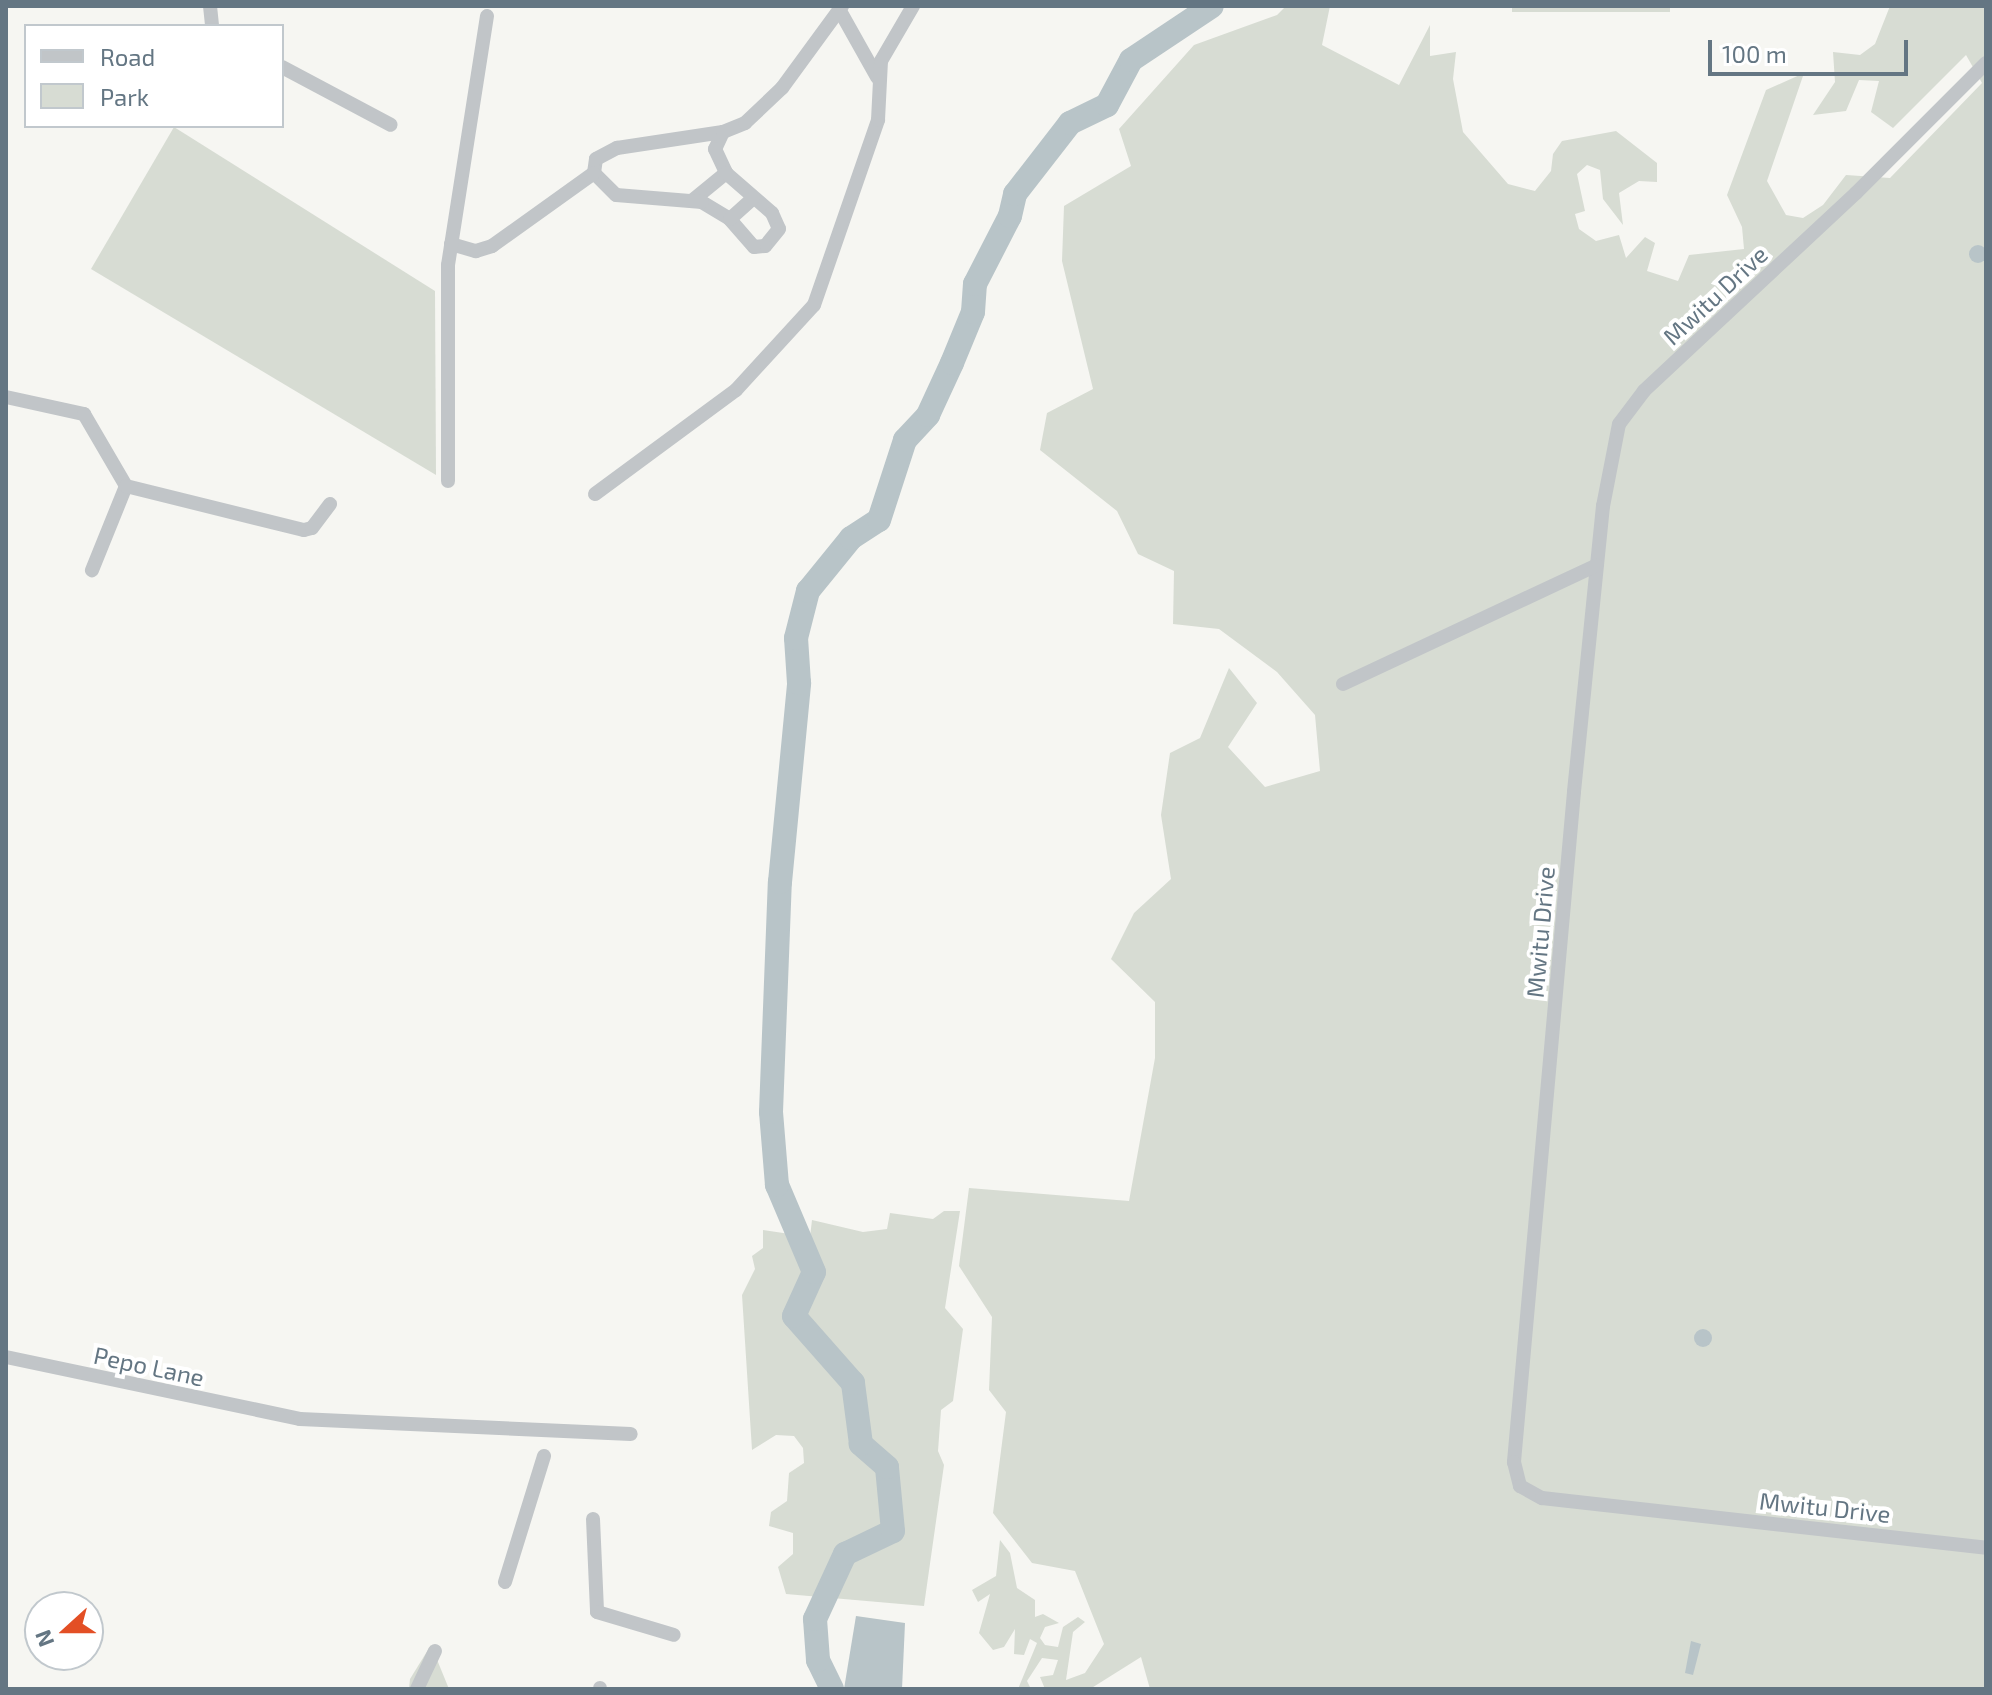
<!DOCTYPE html>
<style>
body{margin:0}
#map{position:relative;width:1992px;height:1695px;overflow:hidden;background:#f6f6f2;font-family:"Exo 2",sans-serif}
div>[style]{position:absolute}
.green>*{inset:0;background:#d7dcd3;transform-origin:0 0}
.water>*{inset:0;background:#b8c4c8}
.round{border-radius:50%}
.river>*{height:24px;margin:-12px;padding:0 12px;transform-origin:12px;border-radius:12px;background:#b8c4c8}
.minor>*{height:14px;margin:-7px;padding:0 7px;transform-origin:7px;border-radius:7px;background:#c1c5c8}
span{translate:-50% -50%;white-space:nowrap;text-align:center;line-height:1.15;-webkit-text-stroke:8px #fff;paint-order:stroke}
.street-label{font-size:24px;color:#647683}
.frame{position:absolute;inset:0;border:8px solid #647683;pointer-events:none}
.legend{position:absolute;left:24px;top:24px;width:260px;height:104px;box-sizing:border-box;background:#fff;border:2px solid #c1c8cd;margin:0;padding:10px 14px;list-style:none;font-size:24px;color:#647683}
.legend li{display:flex;align-items:center;gap:16px;height:40px}
.legend b{width:40px;border:2px solid #c1c8cd}
.north{position:absolute;left:24px;top:1591px;width:80px;height:80px;box-sizing:border-box;background:#fff;border:2px solid #c1c8cd;border-radius:50%;rotate:249deg;font-size:22px;font-weight:700;line-height:32px;text-align:center;color:#647683}
.north::after{content:'';display:block;margin:auto;width:28px;height:36px;background:#e34f25;clip-path:polygon(50% 0,100% 100%,50% 72%,0 100%)}
.scale{position:absolute;left:1708px;top:40px;width:200px;height:36px;box-sizing:border-box;border:4px solid #647683;border-top:0;padding-left:10px;font-size:24px;line-height:28px;white-space:nowrap;color:#647683;-webkit-text-stroke:6px #fff;paint-order:stroke}
</style>
<div id="map">
<div class="green">
<i style="clip-path:polygon(1286px 6px,1330px 6px,1322px 45px,1399px 85px,1430px 25px,1430px 56px,1456px 52px,1453px 79px,1463px 132px,1508px 184px,1535px 191px,1551px 171px,1553px 154px,1562px 141px,1616px 131px,1657px 163px,1657px 182px,1639px 181px,1619px 193px,1623px 225px,1603px 199px,1600px 170px,1587px 165px,1577px 174px,1585px 211px,1575px 214px,1579px 229px,1596px 241px,1619px 235px,1626px 258px,1645px 237px,1655px 243px,1647px 271px,1678px 281px,1689px 255px,1744px 249px,1742px 227px,1727px 195px,1766px 90px,1804px 73px,1767px 181px,1786px 215px,1803px 218px,1823px 205px,1846px 175px,1890px 178px,1982px 83px,1966px 55px,1893px 128px,1871px 112px,1879px 81px,1859px 80px,1846px 111px,1813px 115px,1835px 82px,1833px 52px,1860px 55px,1875px 44px,1890px 6px,1986px 6px,1986px 1689px,1150px 1689px,1141px 1657px,1090px 1689px,1045px 1689px,1040px 1677px,1053px 1675px,1058px 1660px,1042px 1658px,1027px 1681px,1031px 1689px,1018px 1689px,1037px 1643px,1030px 1639px,1024px 1655px,1014px 1654px,1015px 1629px,1004px 1647px,993px 1650px,979px 1633px,990px 1594px,978px 1602px,972px 1590px,996px 1576px,1000px 1540px,1010px 1553px,1017px 1588px,1035px 1600px,1035px 1617px,1043px 1614px,1059px 1623px,1045px 1627px,1040px 1638px,1045px 1645px,1058px 1647px,1063px 1627px,1078px 1617px,1085px 1622px,1073px 1632px,1066px 1680px,1085px 1673px,1104px 1644px,1075px 1571px,1032px 1563px,993px 1513px,1006px 1412px,989px 1390px,992px 1317px,959px 1266px,969px 1188px,1129px 1201px,1155px 1058px,1155px 1002px,1111px 959px,1134px 913px,1171px 879px,1161px 815px,1170px 753px,1200px 738px,1229px 668px,1257px 703px,1228px 747px,1265px 787px,1320px 771px,1315px 715px,1277px 672px,1219px 629px,1173px 624px,1174px 571px,1138px 554px,1117px 511px,1040px 450px,1047px 413px,1093px 389px,1062px 261px,1064px 206px,1131px 166px,1119px 129px,1194px 45px,1277px 15px)"></i>
<i style="left:1512px;top:6px;width:158px;height:6px"></i>
<i style="clip-path:polygon(174px 127px,435px 291px,436px 475px,91px 269px)"></i>
<i style="clip-path:polygon(944px 1211px,960px 1211px,945px 1308px,963px 1329px,953px 1401px,941px 1410px,938px 1451px,944px 1465px,924px 1606px,786px 1594px,778px 1567px,793px 1554px,793px 1533px,769px 1526px,771px 1512px,787px 1501px,789px 1473px,804px 1463px,803px 1448px,794px 1436px,776px 1435px,752px 1450px,742px 1295px,755px 1269px,752px 1256px,763px 1248px,763px 1230px,810px 1237px,812px 1220px,863px 1232px,887px 1229px,890px 1213px,933px 1219px)"></i>
<i style="clip-path:polygon(431px 1645px,449px 1689px,409px 1689px,410px 1679px)"></i>
</div>
<div class="water">
<i class="round" style="left:1969px;top:245px;width:18px;height:18px"></i>
<i class="round" style="left:1694px;top:1329px;width:18px;height:18px"></i>
<i style="clip-path:polygon(856px 1616px,905px 1623px,902px 1689px,844px 1689px)"></i>
<i style="clip-path:polygon(1691px 1641px,1701px 1644px,1693px 1675px,1685px 1673px)"></i>
</div>
<div class="river">
<i style="left:832px;top:1689px;width:32px;rotate:-116deg"></i>
<i style="left:818px;top:1660px;width:41px;rotate:-94.2deg"></i>
<i style="left:815px;top:1619px;width:72px;rotate:-65.2deg"></i>
<i style="left:845px;top:1554px;width:53px;rotate:-25.6deg"></i>
<i style="left:893px;top:1531px;width:64px;rotate:-95.4deg"></i>
<i style="left:887px;top:1467px;width:35px;rotate:-139deg"></i>
<i style="left:861px;top:1444px;width:62px;rotate:-97.5deg"></i>
<i style="left:853px;top:1383px;width:89px;rotate:-131.4deg"></i>
<i style="left:794px;top:1316px;width:48px;rotate:-65.6deg"></i>
<i style="left:814px;top:1272px;width:95px;rotate:-113deg"></i>
<i style="left:777px;top:1185px;width:73px;rotate:-94.7deg"></i>
<i style="left:771px;top:1112px;width:230px;rotate:-87.8deg"></i>
<i style="left:780px;top:882px;width:200px;rotate:-84.5deg"></i>
<i style="left:799px;top:683px;width:45px;rotate:-93.8deg"></i>
<i style="left:796px;top:638px;width:49px;rotate:-75.7deg"></i>
<i style="left:808px;top:591px;width:68px;rotate:-50.9deg"></i>
<i style="left:851px;top:538px;width:33px;rotate:-33deg"></i>
<i style="left:879px;top:520px;width:84px;rotate:-72deg"></i>
<i style="left:905px;top:440px;width:34px;rotate:-47deg"></i>
<i style="left:928px;top:415px;width:57px;rotate:-65.2deg"></i>
<i style="left:952px;top:363px;width:55px;rotate:-67.6deg"></i>
<i style="left:973px;top:312px;width:28px;rotate:-86deg"></i>
<i style="left:975px;top:284px;width:76px;rotate:-62.8deg"></i>
<i style="left:1010px;top:216px;width:23px;rotate:-77deg"></i>
<i style="left:1015px;top:194px;width:90px;rotate:-52.2deg"></i>
<i style="left:1070px;top:123px;width:41px;rotate:-25.9deg"></i>
<i style="left:1107px;top:105px;width:51px;rotate:-61.9deg"></i>
<i style="left:1131px;top:60px;width:97px;rotate:-33.7deg"></i>
</div>
<div class="minor">
<i style="left:210px;top:6px;width:20px;rotate:84deg"></i>
<i style="left:840px;top:11px;width:76px;rotate:60.7deg"></i>
<i style="left:1986px;top:63px;width:184px;rotate:135deg"></i>
<i style="left:1856px;top:193px;width:290px;rotate:137deg"></i>
<i style="left:1644px;top:391px;width:41px;rotate:127.1deg"></i>
<i style="left:1619px;top:424px;width:84px;rotate:101deg"></i>
<i style="left:1603px;top:506px;width:287px;rotate:95.8deg"></i>
<i style="left:1574px;top:792px;width:673px;rotate:95.12deg"></i>
<i style="left:1514px;top:1462px;width:25px;rotate:76deg"></i>
<i style="left:1520px;top:1486px;width:25px;rotate:29deg"></i>
<i style="left:1542px;top:1498px;width:447px;rotate:6.4deg"></i>
<i style="left:282px;top:67px;width:123px;rotate:28deg"></i>
<i style="left:723px;top:132px;width:19px;rotate:115deg"></i>
<i style="left:715px;top:149px;width:26px;rotate:65deg"></i>
<i style="left:693px;top:200px;width:43px;rotate:-39.3deg"></i>
<i style="left:726px;top:173px;width:61px;rotate:41deg"></i>
<i style="left:772px;top:213px;width:17px;rotate:66deg"></i>
<i style="left:779px;top:229px;width:22px;rotate:129deg"></i>
<i style="left:765px;top:246px;width:11px;rotate:175deg"></i>
<i style="left:754px;top:247px;width:37px;rotate:-131deg"></i>
<i style="left:730px;top:219px;width:33px;rotate:-149deg"></i>
<i style="left:702px;top:202px;width:86px;rotate:-175.3deg"></i>
<i style="left:616px;top:195px;width:31px;rotate:-135deg"></i>
<i style="left:594px;top:173px;width:14px;rotate:-82deg"></i>
<i style="left:596px;top:159px;width:24px;rotate:-28deg"></i>
<i style="left:617px;top:148px;width:107px;rotate:-8.6deg"></i>
<i style="left:723px;top:132px;width:24px;rotate:-22deg"></i>
<i style="left:745px;top:123px;width:51px;rotate:-43.4deg"></i>
<i style="left:782px;top:88px;width:102px;rotate:-53.8deg"></i>
<i style="left:730px;top:219px;width:31px;rotate:-42deg"></i>
<i style="left:451px;top:244px;width:26px;rotate:16deg"></i>
<i style="left:476px;top:251px;width:17px;rotate:-17deg"></i>
<i style="left:492px;top:246px;width:125px;rotate:-35.6deg"></i>
<i style="left:6px;top:397px;width:80px;rotate:12.3deg"></i>
<i style="left:84px;top:414px;width:83px;rotate:59.7deg"></i>
<i style="left:126px;top:486px;width:91px;rotate:112deg"></i>
<i style="left:448px;top:481px;width:216px;rotate:-90deg"></i>
<i style="left:448px;top:265px;width:252px;rotate:-81.1deg"></i>
<i style="left:126px;top:486px;width:183px;rotate:13.9deg"></i>
<i style="left:304px;top:530px;width:8px;rotate:-14deg"></i>
<i style="left:312px;top:528px;width:30px;rotate:-53deg"></i>
<i style="left:595px;top:494px;width:175px;rotate:-36.4deg"></i>
<i style="left:736px;top:390px;width:115px;rotate:-47.5deg"></i>
<i style="left:814px;top:305px;width:196px;rotate:-70.9deg"></i>
<i style="left:878px;top:120px;width:59px;rotate:-87.1deg"></i>
<i style="left:881px;top:61px;width:64px;rotate:-59.8deg"></i>
<i style="left:1343px;top:684px;width:280px;rotate:-25.1deg"></i>
<i style="left:6px;top:1357px;width:300px;rotate:11.9deg"></i>
<i style="left:300px;top:1419px;width:331px;rotate:2.6deg"></i>
<i style="left:593px;top:1519px;width:93px;rotate:87.5deg"></i>
<i style="left:597px;top:1612px;width:80px;rotate:16.6deg"></i>
<i style="left:505px;top:1582px;width:132px;rotate:-72.8deg"></i>
<i style="left:417px;top:1689px;width:42px;rotate:-64.7deg"></i>
<i style="left:600px;top:1689px;width:1px;rotate:-90deg"></i>
</div>
<div class="street-label">
<span style="left:1715px;top:295px;rotate:-43deg">Mwitu Drive</span>
<span style="left:1540px;top:932px;rotate:-85deg">Mwitu Drive</span>
<span style="left:149px;top:1366px;rotate:12deg">Pepo Lane</span>
<span style="left:1825px;top:1507px;rotate:6deg">Mwitu Drive</span>
</div>
<div class="frame"></div>
<ul class="legend">
<li><b style="height:10px;background:#c1c5c8"></b>Road</li>
<li><b style="height:22px;background:#d7dcd3"></b>Park</li>
</ul>
<div class="north">N</div>
<div class="scale">100 m</div>
</div>
